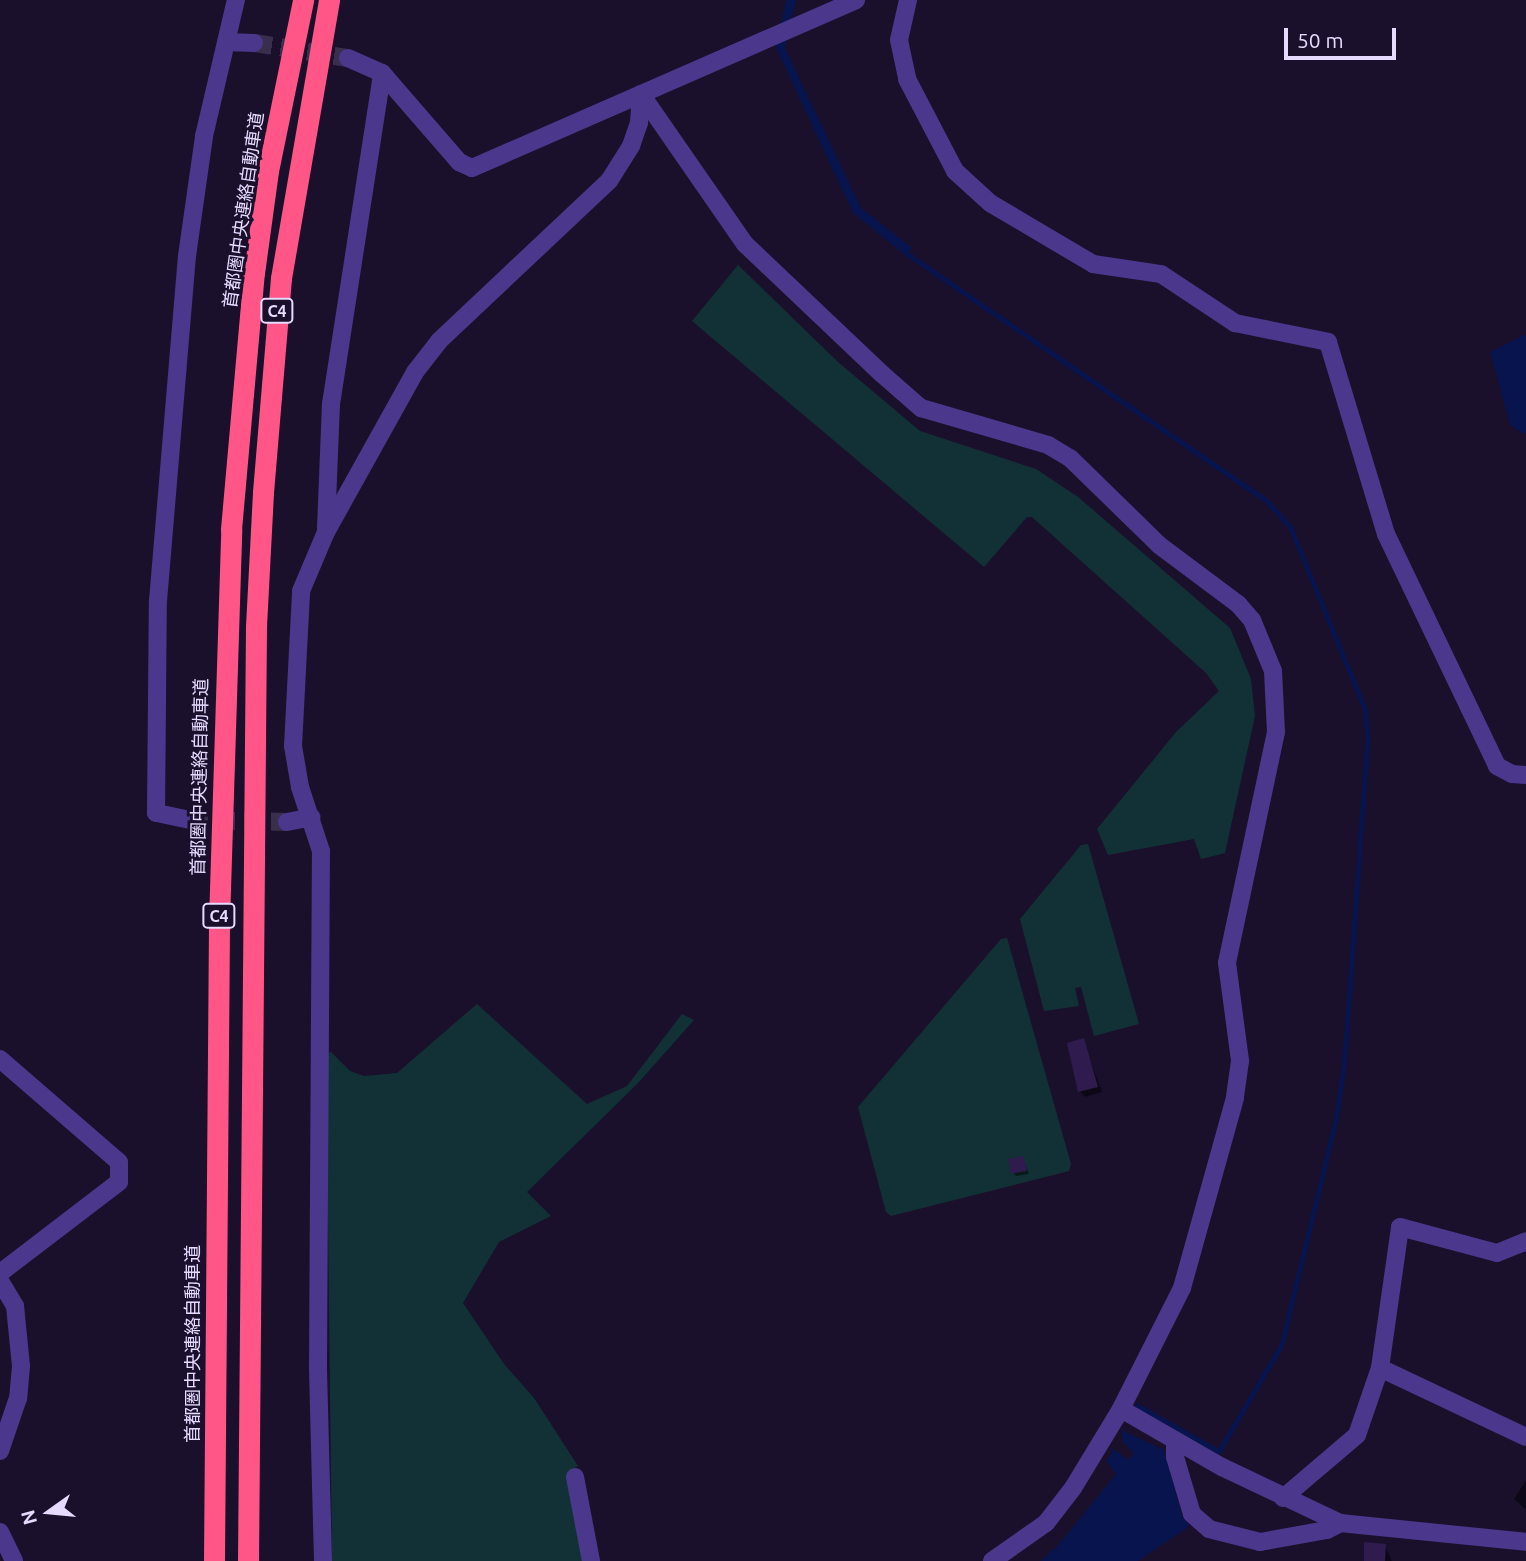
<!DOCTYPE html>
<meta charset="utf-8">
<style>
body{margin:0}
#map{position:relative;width:1526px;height:1561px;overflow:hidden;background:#1a102c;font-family:Ubuntu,"Noto Sans JP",sans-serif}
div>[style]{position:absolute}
.green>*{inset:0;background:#123136}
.water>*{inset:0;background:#08144d}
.shadow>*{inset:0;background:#0007}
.stream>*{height:4.5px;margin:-2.25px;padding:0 2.25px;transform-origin:2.25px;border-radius:2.25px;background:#08144d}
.building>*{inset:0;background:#2f1b4e;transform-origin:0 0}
.minor-tunnel>*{height:18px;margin-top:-9px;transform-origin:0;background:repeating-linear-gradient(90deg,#392e4c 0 18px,transparent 0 27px)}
.minor>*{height:18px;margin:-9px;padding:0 9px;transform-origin:9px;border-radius:9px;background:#4b388d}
.highway>*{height:21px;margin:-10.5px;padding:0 10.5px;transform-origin:10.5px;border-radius:10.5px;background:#ff5687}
span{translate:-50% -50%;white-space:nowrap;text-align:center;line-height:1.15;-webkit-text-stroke:6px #1a102c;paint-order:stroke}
.shield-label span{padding:2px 5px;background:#1a102c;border:2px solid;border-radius:5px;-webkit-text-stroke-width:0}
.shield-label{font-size:16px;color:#e6dbff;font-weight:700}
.street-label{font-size:18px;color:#e6dbff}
.north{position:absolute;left:14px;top:1477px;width:70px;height:70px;-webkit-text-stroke:5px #1a102c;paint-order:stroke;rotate:255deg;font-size:19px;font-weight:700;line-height:28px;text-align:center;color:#e6dbff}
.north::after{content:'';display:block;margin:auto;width:24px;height:32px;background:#e6dbff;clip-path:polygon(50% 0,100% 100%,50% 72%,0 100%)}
.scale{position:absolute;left:1284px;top:28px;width:112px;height:32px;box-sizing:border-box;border:4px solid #e6dbff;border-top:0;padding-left:9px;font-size:21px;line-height:24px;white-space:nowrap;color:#e6dbff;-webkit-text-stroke:5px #1a102c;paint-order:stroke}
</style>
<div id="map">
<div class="green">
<i style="clip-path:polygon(738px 265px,838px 362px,920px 431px,1036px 469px,1078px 497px,1230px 628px,1251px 679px,1255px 716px,1225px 853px,1201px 859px,1194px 839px,1108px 855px,1097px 829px,1176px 732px,1219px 691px,1206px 673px,1032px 517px,1027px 517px,984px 567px,692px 321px)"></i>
<i style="clip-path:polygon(1088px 844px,1139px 1024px,1094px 1036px,1081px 987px,1075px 988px,1079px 1006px,1044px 1011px,1020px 919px,1081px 845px)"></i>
<i style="clip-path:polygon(1007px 938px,1071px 1164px,1069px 1171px,891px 1216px,886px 1212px,858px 1107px,1001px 939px)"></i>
<i style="clip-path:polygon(477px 1004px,587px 1104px,627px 1086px,682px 1014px,694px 1020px,638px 1083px,527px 1192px,551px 1216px,499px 1242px,463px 1303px,504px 1364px,534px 1398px,578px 1466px,570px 1470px,585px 1561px,332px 1561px,326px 1053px,331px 1052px,350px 1071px,364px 1076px,397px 1073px)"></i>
</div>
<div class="water">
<i style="clip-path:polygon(786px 0,796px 0,785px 48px,861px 208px,912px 248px,905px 255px,853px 213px,776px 48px)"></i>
<i style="clip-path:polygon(1526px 334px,1526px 435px,1510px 425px,1490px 352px)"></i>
<i style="clip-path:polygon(1121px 1430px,1164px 1450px,1182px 1516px,1190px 1526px,1138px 1561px,1045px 1561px,1116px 1474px,1106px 1461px,1112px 1453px,1110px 1447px,1128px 1460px,1134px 1454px,1123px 1442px)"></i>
</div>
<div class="shadow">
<i style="clip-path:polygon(1083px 1040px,1102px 1092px,1085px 1097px,1080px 1091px)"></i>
<i style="clip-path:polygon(1023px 1158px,1029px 1174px,1016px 1176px,1014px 1174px)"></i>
<i style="clip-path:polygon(1526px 1480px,1526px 1510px,1514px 1499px)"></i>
<i style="clip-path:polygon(1385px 1546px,1392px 1561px,1366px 1561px)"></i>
</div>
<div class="stream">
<i style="left:905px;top:252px;width:438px;rotate:34.5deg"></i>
<i style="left:1266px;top:500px;width:38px;rotate:48deg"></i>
<i style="left:1291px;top:528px;width:195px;rotate:67.7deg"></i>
<i style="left:1365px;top:708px;width:28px;rotate:84deg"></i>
<i style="left:1368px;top:736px;width:325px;rotate:94.1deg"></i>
<i style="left:1345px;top:1060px;width:61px;rotate:98.5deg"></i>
<i style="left:1336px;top:1120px;width:231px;rotate:103.5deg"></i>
<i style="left:1282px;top:1345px;width:124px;rotate:120.5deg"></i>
<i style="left:1219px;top:1452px;width:93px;rotate:-150.4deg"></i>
<i style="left:1043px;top:1561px;width:17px;rotate:-40deg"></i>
</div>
<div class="building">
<i style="clip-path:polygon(1084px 1038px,1098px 1087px,1078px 1092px,1067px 1043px)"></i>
<i style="left:1024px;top:1156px;width:15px;height:16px;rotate:79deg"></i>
<i style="clip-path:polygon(1364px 1542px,1386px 1544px,1385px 1561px,1364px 1561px)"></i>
</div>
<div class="minor-tunnel">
<i style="left:254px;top:43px;width:95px;rotate:9.1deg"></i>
<i style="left:190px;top:820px;width:97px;rotate:1.2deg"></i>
</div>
<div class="minor">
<i style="left:908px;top:0;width:41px;rotate:102.7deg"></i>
<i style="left:899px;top:40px;width:40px;rotate:78deg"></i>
<i style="left:907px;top:79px;width:104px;rotate:62.4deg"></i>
<i style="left:955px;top:171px;width:47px;rotate:42.4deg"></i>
<i style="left:990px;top:203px;width:120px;rotate:30.6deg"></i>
<i style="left:1093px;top:264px;width:69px;rotate:8.4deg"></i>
<i style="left:1161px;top:274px;width:89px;rotate:33.5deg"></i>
<i style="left:1235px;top:323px;width:95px;rotate:11.5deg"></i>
<i style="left:1328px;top:342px;width:201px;rotate:73.2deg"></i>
<i style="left:1386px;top:534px;width:257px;rotate:64.4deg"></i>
<i style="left:1497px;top:766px;width:17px;rotate:28deg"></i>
<i style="left:1512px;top:774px;width:14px;rotate:4deg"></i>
<i style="left:226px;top:42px;width:28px;rotate:2deg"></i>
<i style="left:348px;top:58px;width:37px;rotate:24deg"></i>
<i style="left:382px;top:73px;width:118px;rotate:49.1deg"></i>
<i style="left:459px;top:162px;width:14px;rotate:25deg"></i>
<i style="left:472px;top:168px;width:419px;rotate:-23.6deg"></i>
<i style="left:641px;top:94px;width:183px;rotate:55.3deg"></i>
<i style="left:745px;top:244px;width:189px;rotate:43.5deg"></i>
<i style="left:882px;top:374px;width:52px;rotate:41.1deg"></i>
<i style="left:921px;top:408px;width:132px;rotate:16.2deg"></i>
<i style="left:1048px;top:445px;width:26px;rotate:31deg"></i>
<i style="left:1070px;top:458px;width:124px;rotate:44.3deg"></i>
<i style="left:1159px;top:545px;width:99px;rotate:36.8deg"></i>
<i style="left:1238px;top:604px;width:21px;rotate:49deg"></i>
<i style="left:1252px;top:620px;width:55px;rotate:67.6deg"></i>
<i style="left:1273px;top:671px;width:61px;rotate:87.2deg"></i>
<i style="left:1276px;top:732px;width:236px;rotate:102deg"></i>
<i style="left:1227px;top:963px;width:99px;rotate:82.4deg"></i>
<i style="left:1240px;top:1061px;width:37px;rotate:98deg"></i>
<i style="left:1235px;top:1098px;width:197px;rotate:105.6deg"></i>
<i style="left:1182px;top:1288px;width:136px;rotate:116.8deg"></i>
<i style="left:1121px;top:1409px;width:92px;rotate:121.3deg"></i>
<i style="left:1073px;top:1488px;width:44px;rotate:127.6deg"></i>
<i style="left:1046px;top:1523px;width:66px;rotate:144.9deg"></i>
<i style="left:326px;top:528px;width:124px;rotate:-87.7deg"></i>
<i style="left:331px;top:404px;width:335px;rotate:-81.2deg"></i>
<i style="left:190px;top:820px;width:35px;rotate:-168deg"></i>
<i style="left:156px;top:813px;width:212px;rotate:-89.5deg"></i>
<i style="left:158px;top:601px;width:346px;rotate:-85.2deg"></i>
<i style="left:187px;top:256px;width:121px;rotate:-81.9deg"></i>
<i style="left:204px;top:136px;width:140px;rotate:-76.8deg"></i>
<i style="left:287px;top:822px;width:25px;rotate:-11deg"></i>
<i style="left:0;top:1059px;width:157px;rotate:40.9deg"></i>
<i style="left:119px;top:1162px;width:20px;rotate:90deg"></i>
<i style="left:119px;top:1182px;width:150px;rotate:142.6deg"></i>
<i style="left:0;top:1281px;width:29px;rotate:59deg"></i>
<i style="left:15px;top:1306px;width:60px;rotate:84.3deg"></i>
<i style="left:21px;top:1366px;width:32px;rotate:95deg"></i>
<i style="left:18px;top:1398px;width:56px;rotate:108.8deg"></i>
<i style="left:1380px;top:1368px;width:161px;rotate:25.3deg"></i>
<i style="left:1121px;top:1409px;width:116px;rotate:29.9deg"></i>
<i style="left:1222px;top:1467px;width:131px;rotate:25.4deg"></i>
<i style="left:1340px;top:1523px;width:187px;rotate:5.8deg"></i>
<i style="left:1175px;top:1441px;width:16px;rotate:90deg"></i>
<i style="left:1175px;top:1457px;width:59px;rotate:73.4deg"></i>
<i style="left:1192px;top:1514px;width:23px;rotate:41deg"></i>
<i style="left:1209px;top:1529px;width:53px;rotate:14.3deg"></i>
<i style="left:1260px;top:1542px;width:68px;rotate:-10.2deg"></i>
<i style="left:1327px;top:1530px;width:15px;rotate:-28deg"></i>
<i style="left:575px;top:1477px;width:86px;rotate:79.2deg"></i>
<i style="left:1283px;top:1498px;width:97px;rotate:-40.4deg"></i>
<i style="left:1357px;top:1435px;width:71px;rotate:-71.1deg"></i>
<i style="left:1380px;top:1368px;width:142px;rotate:-81.9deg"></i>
<i style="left:1400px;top:1227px;width:100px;rotate:15deg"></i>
<i style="left:1497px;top:1253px;width:31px;rotate:-22deg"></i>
<i style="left:0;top:1532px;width:32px;rotate:64deg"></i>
<i style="left:323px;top:1561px;width:196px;rotate:-91.5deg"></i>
<i style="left:318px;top:1365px;width:514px;rotate:-89.67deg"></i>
<i style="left:321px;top:851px;width:67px;rotate:-108.2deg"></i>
<i style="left:300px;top:787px;width:42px;rotate:-99.7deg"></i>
<i style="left:293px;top:746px;width:155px;rotate:-87deg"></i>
<i style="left:301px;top:591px;width:64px;rotate:-67deg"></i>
<i style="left:326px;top:532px;width:183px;rotate:-60.9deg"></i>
<i style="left:415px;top:372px;width:39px;rotate:-52deg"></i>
<i style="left:439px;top:341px;width:233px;rotate:-43.3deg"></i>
<i style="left:609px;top:181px;width:41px;rotate:-57.8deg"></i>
<i style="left:631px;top:146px;width:24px;rotate:-71deg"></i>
<i style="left:639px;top:123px;width:29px;rotate:-86deg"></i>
</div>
<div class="highway">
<i style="left:214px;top:1561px;width:640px;rotate:-89.55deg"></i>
<i style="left:219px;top:921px;width:392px;rotate:-88.2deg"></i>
<i style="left:231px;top:529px;width:257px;rotate:-84.9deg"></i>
<i style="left:254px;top:273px;width:103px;rotate:-82.2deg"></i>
<i style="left:268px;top:171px;width:175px;rotate:-78.4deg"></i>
<i style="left:248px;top:1561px;width:935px;rotate:-89.51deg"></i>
<i style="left:256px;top:626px;width:134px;rotate:-87deg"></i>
<i style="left:263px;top:492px;width:215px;rotate:-85.2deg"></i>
<i style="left:281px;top:278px;width:282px;rotate:-80.2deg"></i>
</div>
<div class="shield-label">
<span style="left:277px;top:311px">C4</span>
<span style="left:219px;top:916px">C4</span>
</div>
<div class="street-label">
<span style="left:243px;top:210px;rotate:-82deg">首都圏中央連絡自動車道</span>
<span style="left:199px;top:777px;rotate:-89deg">首都圏中央連絡自動車道</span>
<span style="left:192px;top:1344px;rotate:-90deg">首都圏中央連絡自動車道</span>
</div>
<div class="north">N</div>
<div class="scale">50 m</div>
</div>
